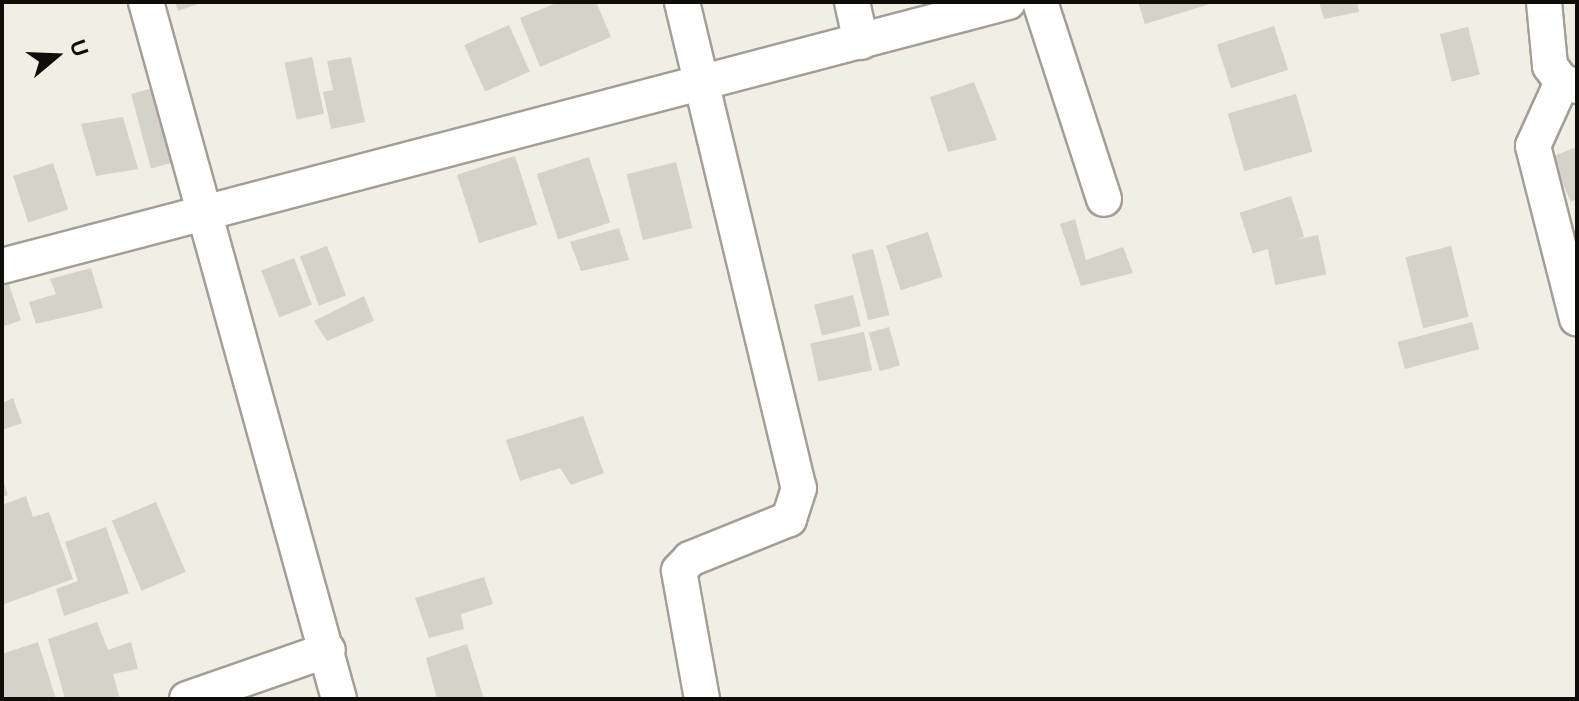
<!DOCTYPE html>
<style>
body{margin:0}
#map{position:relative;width:1579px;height:701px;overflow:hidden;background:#f1eee4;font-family:Arial,sans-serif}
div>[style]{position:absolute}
.building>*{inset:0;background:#d5d2c8;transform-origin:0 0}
.roads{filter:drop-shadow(2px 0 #a39f96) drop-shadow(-2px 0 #a39f96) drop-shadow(0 2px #a39f96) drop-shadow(0 -2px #a39f96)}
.minor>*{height:34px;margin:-17px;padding:0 17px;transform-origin:17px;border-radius:17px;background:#fff}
span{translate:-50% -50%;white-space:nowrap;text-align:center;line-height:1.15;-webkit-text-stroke:8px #f1eee4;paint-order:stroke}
.frame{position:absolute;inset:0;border:4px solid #0e0d0a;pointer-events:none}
.north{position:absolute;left:16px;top:16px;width:80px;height:80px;-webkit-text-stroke:6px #f1eee4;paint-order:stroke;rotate:71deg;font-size:22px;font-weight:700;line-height:32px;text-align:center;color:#0e0d0a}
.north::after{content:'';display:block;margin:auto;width:28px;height:36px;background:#0e0d0a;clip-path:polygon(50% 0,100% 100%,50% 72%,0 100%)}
</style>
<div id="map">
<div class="building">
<i style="clip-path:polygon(175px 2px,204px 2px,178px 11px)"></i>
<i style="clip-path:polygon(559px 2px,596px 2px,611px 37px,540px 67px,520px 18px)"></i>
<i style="clip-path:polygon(1138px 2px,1213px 2px,1213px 3px,1145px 24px)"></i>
<i style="clip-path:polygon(1319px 2px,1357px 2px,1359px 12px,1324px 19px)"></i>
<i style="left:509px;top:25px;width:51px;height:49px;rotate:66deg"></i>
<i style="left:1274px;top:26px;width:46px;height:60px;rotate:72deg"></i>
<i style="left:1468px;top:27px;width:49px;height:29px;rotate:76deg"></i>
<i style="left:312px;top:57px;width:58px;height:28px;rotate:78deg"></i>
<i style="clip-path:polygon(351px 57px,365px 122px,331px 129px,323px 92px,333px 90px,327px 61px)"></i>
<i style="clip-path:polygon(974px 82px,997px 140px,948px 152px,930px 97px)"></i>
<i style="left:161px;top:86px;width:77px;height:31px;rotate:75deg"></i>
<i style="left:1296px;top:94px;width:60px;height:71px;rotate:74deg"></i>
<i style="clip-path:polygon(123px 117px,138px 169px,96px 176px,81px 124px)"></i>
<i style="clip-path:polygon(1577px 147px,1577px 199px,1571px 202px,1551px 157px)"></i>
<i style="left:515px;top:156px;width:72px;height:61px;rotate:72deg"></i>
<i style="left:589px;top:157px;width:69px;height:55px;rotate:72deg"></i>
<i style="left:676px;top:162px;width:68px;height:51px;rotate:76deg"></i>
<i style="left:53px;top:163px;width:49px;height:42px;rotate:72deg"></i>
<i style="left:1291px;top:196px;width:43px;height:54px;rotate:72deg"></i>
<i style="clip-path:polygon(1075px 219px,1086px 260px,1123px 247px,1133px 273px,1081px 286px,1060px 224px)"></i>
<i style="clip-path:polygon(619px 228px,629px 260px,581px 271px,570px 242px)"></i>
<i style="left:928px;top:232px;width:47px;height:44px;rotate:72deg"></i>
<i style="left:1318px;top:235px;width:40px;height:52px;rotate:78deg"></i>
<i style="left:327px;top:246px;width:53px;height:29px;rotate:69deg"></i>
<i style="left:1451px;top:246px;width:73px;height:47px;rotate:76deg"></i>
<i style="left:873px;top:249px;width:68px;height:22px;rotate:76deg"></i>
<i style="left:294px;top:258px;width:50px;height:35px;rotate:69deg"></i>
<i style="clip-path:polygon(91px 268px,103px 308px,36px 324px,29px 302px,56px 294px,50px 279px)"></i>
<i style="clip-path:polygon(5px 273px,21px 320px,2px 327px,2px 274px)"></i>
<i style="left:853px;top:295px;width:32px;height:40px;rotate:76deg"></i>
<i style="clip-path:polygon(364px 296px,374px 321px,327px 341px,314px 321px)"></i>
<i style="left:1472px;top:322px;width:28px;height:77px;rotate:75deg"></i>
<i style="left:889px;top:327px;width:40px;height:21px;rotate:74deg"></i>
<i style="left:864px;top:332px;width:39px;height:55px;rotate:78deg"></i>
<i style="clip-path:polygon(13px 398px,22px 423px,2px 430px,2px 403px)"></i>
<i style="clip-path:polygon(583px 416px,604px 473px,571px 485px,560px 468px,520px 481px,506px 440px)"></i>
<i style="clip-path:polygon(2px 478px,8px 495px,2px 497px)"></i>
<i style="clip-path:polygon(26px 496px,33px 517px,49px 512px,73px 579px,2px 605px,2px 505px)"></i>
<i style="left:156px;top:502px;width:76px;height:48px;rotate:67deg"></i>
<i style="clip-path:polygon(106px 527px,129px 593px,64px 616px,56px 589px,78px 581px,65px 542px)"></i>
<i style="clip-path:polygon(484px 577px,493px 604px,461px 614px,464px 629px,429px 638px,415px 598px)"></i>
<i style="clip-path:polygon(97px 622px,108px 650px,131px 642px,138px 669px,113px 674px,120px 699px,65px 699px,48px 639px)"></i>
<i style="clip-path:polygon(38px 642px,56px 699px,2px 699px,2px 654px)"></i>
<i style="clip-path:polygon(467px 644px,484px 699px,437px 699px,426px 658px)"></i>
</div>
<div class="roads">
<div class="minor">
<i style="left:146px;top:2px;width:723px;rotate:74.52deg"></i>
<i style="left:682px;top:2px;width:500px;rotate:76.5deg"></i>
<i style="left:799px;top:488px;width:33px;rotate:108deg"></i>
<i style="left:789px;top:519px;width:107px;rotate:158deg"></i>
<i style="left:690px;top:559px;width:16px;rotate:133deg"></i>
<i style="left:679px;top:571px;width:130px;rotate:79.8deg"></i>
<i style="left:852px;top:2px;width:41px;rotate:77.3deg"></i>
<i style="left:1040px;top:2px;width:207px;rotate:72deg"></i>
<i style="left:1544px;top:2px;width:64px;rotate:84.6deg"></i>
<i style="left:1550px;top:66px;width:20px;rotate:53deg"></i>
<i style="left:1562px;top:82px;width:16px;rotate:15deg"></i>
<i style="left:1562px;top:82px;width:70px;rotate:114.4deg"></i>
<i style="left:1533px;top:146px;width:178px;rotate:75.7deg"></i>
<i style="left:2px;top:266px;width:1040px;rotate:-14.7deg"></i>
<i style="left:187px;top:699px;width:149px;rotate:-19.2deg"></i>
</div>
</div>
<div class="frame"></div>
<div class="north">U</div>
</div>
